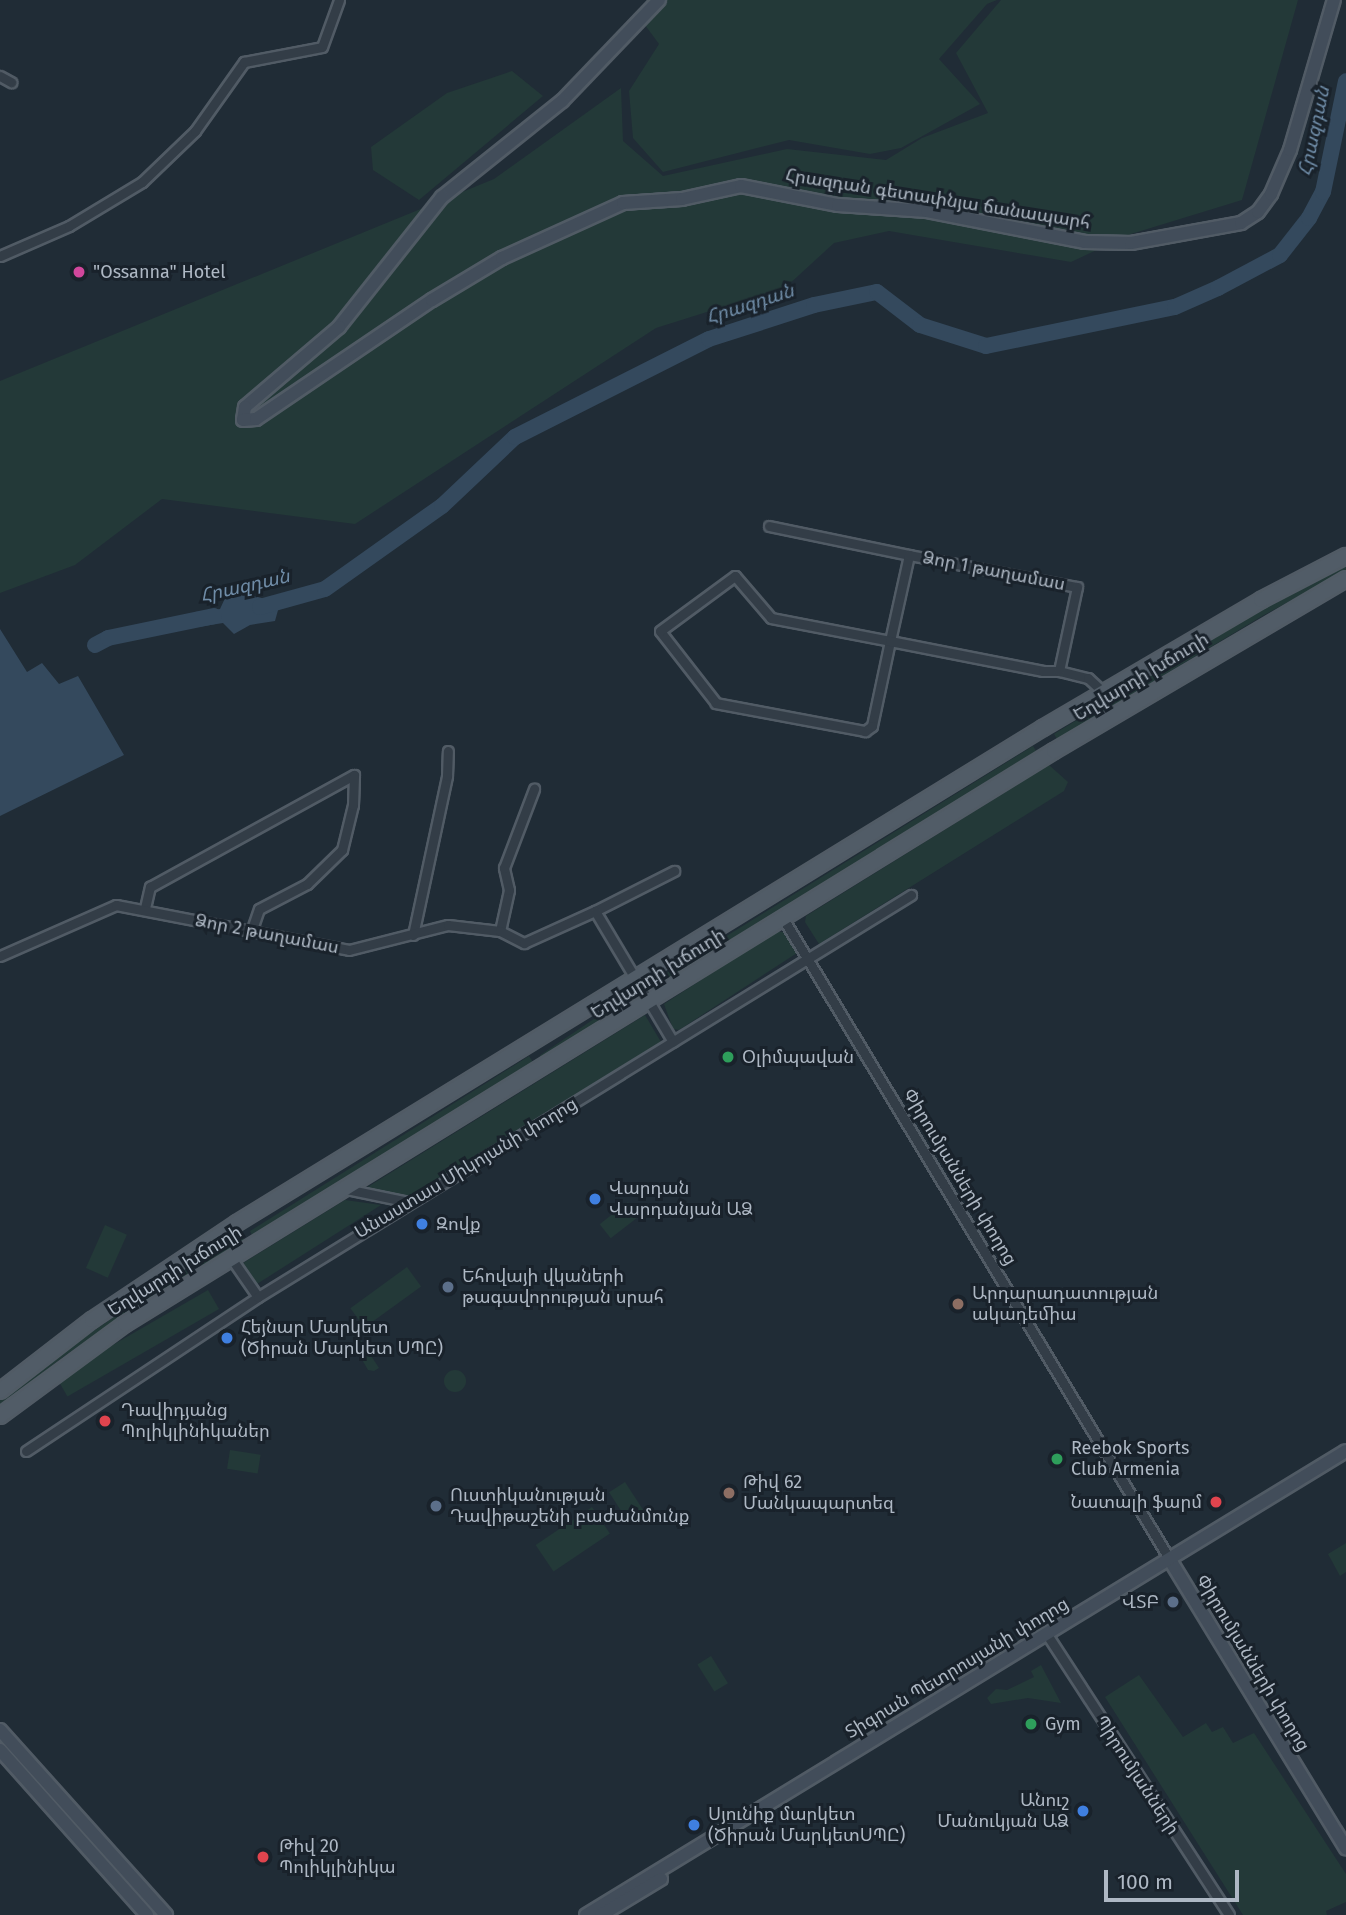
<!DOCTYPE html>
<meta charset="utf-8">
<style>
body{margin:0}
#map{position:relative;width:1346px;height:1915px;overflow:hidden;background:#202c36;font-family:"Fira Sans","Noto Sans Armenian",sans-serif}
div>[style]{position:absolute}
.green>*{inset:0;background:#233938;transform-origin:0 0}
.round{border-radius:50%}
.water>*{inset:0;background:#34495d}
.river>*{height:16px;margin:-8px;padding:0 8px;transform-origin:8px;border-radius:8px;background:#34495d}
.roads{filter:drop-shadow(2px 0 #515b65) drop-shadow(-2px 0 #515b65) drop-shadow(0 2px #515b65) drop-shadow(0 -2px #515b65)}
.street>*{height:9px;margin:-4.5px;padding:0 4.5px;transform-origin:4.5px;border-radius:4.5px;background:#333d47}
.secondary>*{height:12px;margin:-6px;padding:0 6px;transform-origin:6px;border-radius:6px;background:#424d5a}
.primary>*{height:14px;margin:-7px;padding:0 7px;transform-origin:7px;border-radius:7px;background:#515c67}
.dots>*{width:19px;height:19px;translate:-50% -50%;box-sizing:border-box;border:4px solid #19222b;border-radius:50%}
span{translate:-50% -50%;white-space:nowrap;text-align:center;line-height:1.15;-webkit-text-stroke:6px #19222b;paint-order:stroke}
.street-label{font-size:18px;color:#aeb8c4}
.poi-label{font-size:18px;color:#aeb8c4}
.left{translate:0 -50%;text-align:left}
.right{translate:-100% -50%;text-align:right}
.water-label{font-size:19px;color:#6f8ca7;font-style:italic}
.scale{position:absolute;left:1104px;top:1870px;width:135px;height:32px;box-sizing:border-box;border:4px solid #aeb8c4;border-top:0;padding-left:9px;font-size:21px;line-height:24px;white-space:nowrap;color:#aeb8c4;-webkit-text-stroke:5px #19222b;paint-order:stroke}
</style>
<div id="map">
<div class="green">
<i style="clip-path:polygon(665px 0,997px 0,987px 4px,939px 59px,980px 104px,901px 148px,870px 154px,789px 140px,663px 172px,633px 138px,629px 91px,659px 44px,642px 21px)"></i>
<i style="clip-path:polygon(1001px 0,1298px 0,1242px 200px,1131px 234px,1071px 262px,889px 231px,834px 243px,786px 287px,656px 328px,355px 524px,162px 499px,75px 565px,0 593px,0 381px,494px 179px,621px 88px,623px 141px,663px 176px,787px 149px,886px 160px,922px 138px,988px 113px,956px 53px)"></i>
<i style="clip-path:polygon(512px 71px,543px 96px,419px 200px,373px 170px,371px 147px,447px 93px)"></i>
<i style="clip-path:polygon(1346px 563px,1346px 571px,1264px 615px,1057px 739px,1054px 734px,1261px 608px)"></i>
<i style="clip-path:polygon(1033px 746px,1036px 751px,710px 954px,652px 989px,649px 984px)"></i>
<i style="clip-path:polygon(1049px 765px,1068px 782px,1064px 791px,819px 944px,805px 922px,806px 916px)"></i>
<i style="clip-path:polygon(775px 932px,783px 932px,797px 953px,679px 1030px,673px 1029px,664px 1004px)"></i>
<i style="left:631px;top:994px;width:7px;height:110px;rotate:56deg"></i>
<i style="clip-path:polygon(645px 1015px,661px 1042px,409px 1196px,366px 1188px)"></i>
<i style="clip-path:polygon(529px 1056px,533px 1062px,252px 1235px,250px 1231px)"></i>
<i style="clip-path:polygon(345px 1200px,381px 1205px,257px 1284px,243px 1263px)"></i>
<i style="left:628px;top:1202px;width:18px;height:36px;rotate:52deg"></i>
<i style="left:105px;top:1225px;width:24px;height:47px;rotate:24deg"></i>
<i style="left:241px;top:1235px;width:7px;height:49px;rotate:56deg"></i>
<i style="left:407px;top:1267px;width:24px;height:70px;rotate:54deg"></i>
<i style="clip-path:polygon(185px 1270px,189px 1274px,63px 1357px,0 1407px,0 1398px,33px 1371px)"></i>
<i style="left:208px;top:1290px;width:22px;height:175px;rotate:60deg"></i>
<i style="clip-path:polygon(360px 1339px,379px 1368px,374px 1371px,368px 1370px,353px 1344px)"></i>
<i class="round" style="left:444px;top:1370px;width:22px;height:22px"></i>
<i style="left:230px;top:1450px;width:31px;height:19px;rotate:9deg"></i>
<i style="left:625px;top:1482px;width:37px;height:19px;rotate:57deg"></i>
<i style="left:592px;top:1507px;width:32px;height:68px;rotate:56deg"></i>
<i style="clip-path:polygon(1346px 1543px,1346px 1572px,1340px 1576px,1328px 1554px)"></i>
<i style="left:711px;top:1656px;width:32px;height:16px;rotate:58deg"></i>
<i style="clip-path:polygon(1041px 1665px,1061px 1703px,1028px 1698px,991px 1704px,987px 1698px,996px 1689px,1007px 1690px,1034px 1677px,1031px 1671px)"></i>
<i style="clip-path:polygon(1139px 1675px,1183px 1737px,1206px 1723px,1212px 1732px,1223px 1727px,1233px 1743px,1254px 1733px,1346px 1874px,1346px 1902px,1326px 1911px,1327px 1915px,1243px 1915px,1105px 1697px)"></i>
</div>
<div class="water">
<i style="clip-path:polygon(236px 591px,280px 603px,275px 621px,250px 625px,234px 634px,223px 623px,198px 627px,195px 612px,220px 609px,226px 596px)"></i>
<i style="clip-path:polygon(0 629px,27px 672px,42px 663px,59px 684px,78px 676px,124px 755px,0 816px)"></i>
</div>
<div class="river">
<i style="left:260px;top:607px;width:67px;rotate:-15.5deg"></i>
<i style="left:325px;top:589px;width:143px;rotate:-35.4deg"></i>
<i style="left:442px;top:506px;width:100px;rotate:-43.4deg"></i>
<i style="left:515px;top:437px;width:217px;rotate:-26.8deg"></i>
<i style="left:709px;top:339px;width:110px;rotate:-17.9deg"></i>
<i style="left:814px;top:305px;width:64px;rotate:-11.7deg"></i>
<i style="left:877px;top:292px;width:54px;rotate:37.5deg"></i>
<i style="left:920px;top:325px;width:69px;rotate:17.7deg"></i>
<i style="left:986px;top:346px;width:193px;rotate:-11.7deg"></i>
<i style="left:1175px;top:307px;width:47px;rotate:-23.8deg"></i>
<i style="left:1218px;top:288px;width:70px;rotate:-28deg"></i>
<i style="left:1280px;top:255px;width:47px;rotate:-51.9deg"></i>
<i style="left:1309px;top:218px;width:30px;rotate:-62deg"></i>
<i style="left:1323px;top:192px;width:113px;rotate:-78.3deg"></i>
<i style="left:95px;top:645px;width:15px;rotate:-28deg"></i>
<i style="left:108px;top:638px;width:108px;rotate:-11.7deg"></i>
</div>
<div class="roads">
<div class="street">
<i style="left:0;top:76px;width:13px;rotate:29deg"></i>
<i style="left:0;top:256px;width:75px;rotate:-23.5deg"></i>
<i style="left:69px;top:226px;width:85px;rotate:-31.1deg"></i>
<i style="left:142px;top:182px;width:74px;rotate:-43.9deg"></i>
<i style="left:195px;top:131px;width:85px;rotate:-54.6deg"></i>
<i style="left:244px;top:62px;width:79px;rotate:-10.9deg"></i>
<i style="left:322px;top:47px;width:50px;rotate:-70.1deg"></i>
<i style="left:769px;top:526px;width:143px;rotate:11.7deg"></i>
<i style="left:909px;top:555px;width:88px;rotate:102.5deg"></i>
<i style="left:890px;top:641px;width:87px;rotate:102deg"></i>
<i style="left:872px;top:726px;width:9px;rotate:144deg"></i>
<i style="left:865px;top:731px;width:152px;rotate:-169.4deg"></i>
<i style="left:716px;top:703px;width:91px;rotate:-127.9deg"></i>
<i style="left:660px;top:631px;width:93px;rotate:-36.3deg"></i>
<i style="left:735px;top:576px;width:55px;rotate:49.4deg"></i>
<i style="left:771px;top:618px;width:121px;rotate:10.9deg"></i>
<i style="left:890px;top:641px;width:156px;rotate:11.1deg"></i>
<i style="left:1043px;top:671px;width:16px"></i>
<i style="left:1059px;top:671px;width:30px;rotate:14deg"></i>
<i style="left:1088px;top:678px;width:21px;rotate:43deg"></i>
<i style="left:909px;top:555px;width:171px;rotate:10.8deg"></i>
<i style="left:1077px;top:587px;width:86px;rotate:102.1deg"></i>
<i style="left:145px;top:908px;width:22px;rotate:-77deg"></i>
<i style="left:150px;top:887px;width:233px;rotate:-28.8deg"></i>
<i style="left:595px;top:911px;width:89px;rotate:-26.9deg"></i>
<i style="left:784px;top:920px;width:747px;rotate:58.9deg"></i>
<i style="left:500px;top:931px;width:42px;rotate:-77.6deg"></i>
<i style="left:509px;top:890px;width:23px;rotate:-103deg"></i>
<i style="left:504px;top:868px;width:85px;rotate:-69.2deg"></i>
<i style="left:251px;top:932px;width:24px;rotate:-71deg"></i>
<i style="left:259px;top:909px;width:54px;rotate:-27.5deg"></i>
<i style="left:307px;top:884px;width:49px;rotate:-44.2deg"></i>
<i style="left:342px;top:850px;width:46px;rotate:-76.3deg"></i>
<i style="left:353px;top:805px;width:30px;rotate:-88deg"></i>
<i style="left:413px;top:935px;width:163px;rotate:-77.9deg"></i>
<i style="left:447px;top:776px;width:25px;rotate:-88deg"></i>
<i style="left:0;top:956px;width:127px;rotate:-23.7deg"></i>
<i style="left:116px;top:905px;width:237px;rotate:10.9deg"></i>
<i style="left:349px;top:950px;width:102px;rotate:-14.2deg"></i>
<i style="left:448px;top:925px;width:52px;rotate:6.6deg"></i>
<i style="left:500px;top:931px;width:27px;rotate:27deg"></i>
<i style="left:524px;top:943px;width:78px;rotate:-24.3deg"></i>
<i style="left:595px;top:911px;width:152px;rotate:59.2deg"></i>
<i style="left:346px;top:1189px;width:64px;rotate:11.7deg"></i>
<i style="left:231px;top:1258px;width:47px;rotate:55.3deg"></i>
<i style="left:26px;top:1451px;width:278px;rotate:-33.6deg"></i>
<i style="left:258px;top:1297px;width:767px;rotate:-31.62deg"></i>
<i style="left:1046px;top:1633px;width:336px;rotate:57deg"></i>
</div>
<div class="secondary">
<i style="left:659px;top:0;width:140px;rotate:133.8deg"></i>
<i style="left:562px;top:101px;width:154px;rotate:141.3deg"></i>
<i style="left:442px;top:197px;width:166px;rotate:128.4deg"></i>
<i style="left:339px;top:327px;width:123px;rotate:139.6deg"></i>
<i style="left:245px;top:407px;width:13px;rotate:99deg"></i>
<i style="left:243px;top:420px;width:13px;rotate:-4deg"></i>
<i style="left:256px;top:419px;width:212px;rotate:-34.1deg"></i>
<i style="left:432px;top:300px;width:82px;rotate:-31deg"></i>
<i style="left:502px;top:258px;width:133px;rotate:-24.4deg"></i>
<i style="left:623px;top:203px;width:59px;rotate:-3.9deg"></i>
<i style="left:682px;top:199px;width:60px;rotate:-12.4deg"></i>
<i style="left:741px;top:186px;width:99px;rotate:11.1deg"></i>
<i style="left:838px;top:205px;width:89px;rotate:3.9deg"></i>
<i style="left:927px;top:211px;width:161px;rotate:11.1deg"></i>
<i style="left:1085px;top:242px;width:46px;rotate:1.2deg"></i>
<i style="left:1131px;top:243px;width:112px;rotate:-10.3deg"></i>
<i style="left:1241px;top:223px;width:20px;rotate:-33deg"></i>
<i style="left:1258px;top:212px;width:22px;rotate:-54deg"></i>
<i style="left:1271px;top:194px;width:48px;rotate:-66.6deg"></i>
<i style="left:1290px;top:150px;width:156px;rotate:-73.7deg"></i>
<i style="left:1170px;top:1560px;width:338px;rotate:58.6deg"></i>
<i style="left:0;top:1730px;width:249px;rotate:48.1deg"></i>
<i style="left:0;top:1750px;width:221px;rotate:48.3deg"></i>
<i style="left:586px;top:1915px;width:890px;rotate:-31.41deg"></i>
<i style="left:601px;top:1915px;width:70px;rotate:-31deg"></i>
</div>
<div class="primary">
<i style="left:0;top:1391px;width:116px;rotate:-37.7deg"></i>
<i style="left:92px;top:1320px;width:174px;rotate:-33.8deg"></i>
<i style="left:237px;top:1223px;width:946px;rotate:-31.56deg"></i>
<i style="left:1043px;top:728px;width:253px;rotate:-30.4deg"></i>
<i style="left:1261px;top:600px;width:96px;rotate:-27.4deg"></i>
<i style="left:0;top:1416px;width:155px;rotate:-36.4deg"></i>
<i style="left:125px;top:1324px;width:1091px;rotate:-31.67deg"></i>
<i style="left:1054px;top:751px;width:339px;rotate:-30.5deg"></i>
</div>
</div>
<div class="dots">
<i style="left:79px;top:272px;background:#d1479c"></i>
<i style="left:728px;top:1057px;background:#2e9e5b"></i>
<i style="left:595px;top:1199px;background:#3f7fe0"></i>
<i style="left:422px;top:1224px;background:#3f7fe0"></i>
<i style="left:448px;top:1287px;background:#5c6f8a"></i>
<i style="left:958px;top:1304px;background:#8d6e63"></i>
<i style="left:227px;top:1338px;background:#3f7fe0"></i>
<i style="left:105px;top:1421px;background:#e0444e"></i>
<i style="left:1057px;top:1459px;background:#2e9e5b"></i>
<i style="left:729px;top:1493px;background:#8d6e63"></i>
<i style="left:1216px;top:1502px;background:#e0444e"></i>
<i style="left:436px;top:1506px;background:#5c6f8a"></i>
<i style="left:1173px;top:1602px;background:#5c6f8a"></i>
<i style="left:1031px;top:1724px;background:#2e9e5b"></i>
<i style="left:1083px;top:1811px;background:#3f7fe0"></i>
<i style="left:694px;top:1825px;background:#3f7fe0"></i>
<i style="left:263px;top:1857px;background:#e0444e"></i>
</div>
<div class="street-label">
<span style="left:938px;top:199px;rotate:9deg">Հրազդան գետափնյա ճանապարհ</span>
<span style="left:994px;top:571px;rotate:11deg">Ձոր 1 թաղամաս</span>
<span style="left:1141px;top:677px;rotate:-31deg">Եղվարդի խճուղի</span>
<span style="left:267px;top:934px;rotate:11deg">Ձոր 2 թաղամաս</span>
<span style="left:658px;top:974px;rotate:-32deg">Եղվարդի խճուղի</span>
<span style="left:466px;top:1168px;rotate:-31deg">Անաստաս Միկոյանի փողոց</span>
<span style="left:960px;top:1177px;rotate:59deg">Փիրումյանների փողոց</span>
<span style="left:175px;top:1271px;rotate:-32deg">Եղվարդի խճուղի</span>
<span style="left:1253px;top:1663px;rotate:59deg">Փիրումյանների փողոց</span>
<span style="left:957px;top:1668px;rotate:-31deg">Տիգրան Պետրոսյանի փողոց</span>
<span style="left:1137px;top:1775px;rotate:57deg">Պիրումյանների</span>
</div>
<div class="poi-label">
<span class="left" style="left:93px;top:272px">"Ossanna" Hotel</span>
<span class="left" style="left:742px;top:1057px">Օլիմպավան</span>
<span class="left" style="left:609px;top:1199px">Վարդան<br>Վարդանյան ԱՁ</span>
<span class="left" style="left:436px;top:1224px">Զովք</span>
<span class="left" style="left:462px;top:1287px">Եհովայի վկաների<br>թագավորության սրահ</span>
<span class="left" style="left:972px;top:1304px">Արդարադատության<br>ակադեմիա</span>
<span class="left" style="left:241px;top:1338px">Հեյնար Մարկետ<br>(Ծիրան Մարկետ ՍՊԸ)</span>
<span class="left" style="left:121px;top:1421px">Դավիդյանց<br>Պոլիկլինիկաներ</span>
<span class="left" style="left:1071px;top:1459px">Reebok Sports<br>Club Armenia</span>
<span class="left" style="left:743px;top:1493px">Թիվ 62<br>Մանկապարտեզ</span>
<span class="left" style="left:450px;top:1506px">Ուստիկանության<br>Դավիթաշենի բաժանմունք</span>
<span class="right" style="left:1202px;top:1502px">Նատալի ֆարմ</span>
<span class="right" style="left:1159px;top:1602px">ՎՏԲ</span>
<span class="left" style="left:1045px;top:1724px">Gym</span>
<span class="right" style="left:1069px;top:1811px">Անուշ<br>Մանուկյան ԱՁ</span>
<span class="left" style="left:708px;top:1825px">Սյունիք մարկետ<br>(Ծիրան ՄարկետՍՊԸ)</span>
<span class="left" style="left:279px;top:1857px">Թիվ 20<br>Պոլիկլինիկա</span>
</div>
<div class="water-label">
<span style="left:1314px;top:131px;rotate:-78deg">Հրազդան</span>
<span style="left:750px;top:304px;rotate:-18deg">Հրազդան</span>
<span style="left:245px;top:586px;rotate:-13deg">Հրազդան</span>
</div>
<div class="scale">100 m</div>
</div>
